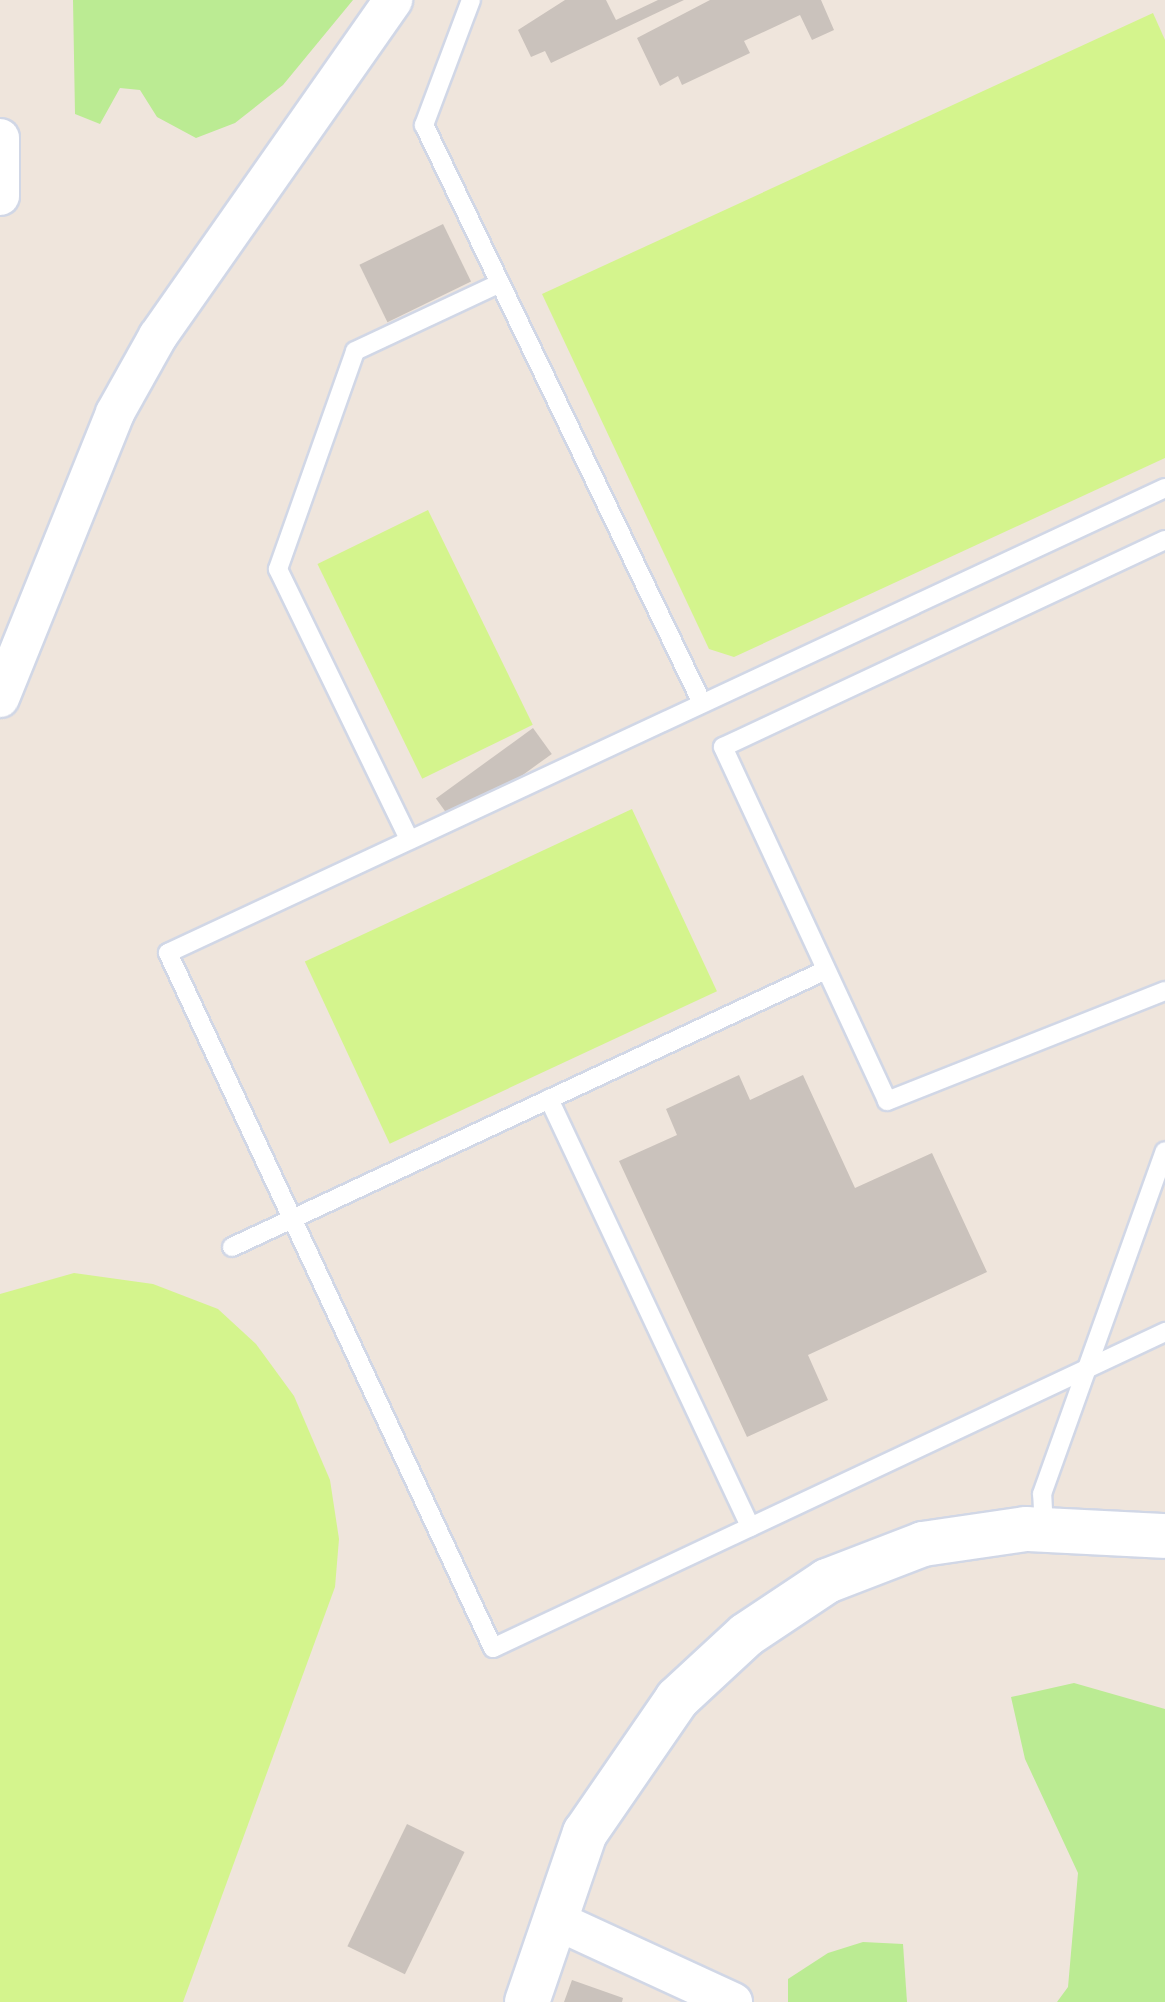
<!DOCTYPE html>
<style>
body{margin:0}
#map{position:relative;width:1165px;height:2002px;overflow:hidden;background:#efe5dc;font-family:"Work Sans",sans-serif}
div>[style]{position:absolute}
.green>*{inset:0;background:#bbeb93}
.pitch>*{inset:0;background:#d4f48d;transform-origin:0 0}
.building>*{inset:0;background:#cac2bc;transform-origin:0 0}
.roads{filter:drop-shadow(2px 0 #d1d7e6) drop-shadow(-2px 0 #d1d7e6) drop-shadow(0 2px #d1d7e6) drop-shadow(0 -2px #d1d7e6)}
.service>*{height:18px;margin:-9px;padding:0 9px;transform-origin:9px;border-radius:9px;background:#fff}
.minor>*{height:38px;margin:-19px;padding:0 19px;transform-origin:19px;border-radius:19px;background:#fff}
.tertiary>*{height:44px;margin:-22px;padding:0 22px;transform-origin:22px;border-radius:22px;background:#fff}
span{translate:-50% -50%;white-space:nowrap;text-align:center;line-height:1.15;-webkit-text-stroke:6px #fff;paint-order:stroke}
</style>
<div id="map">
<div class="green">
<i style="clip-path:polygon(73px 0,353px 0,283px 85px,235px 123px,196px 138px,157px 117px,140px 90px,120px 88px,100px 124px,75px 114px)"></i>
<i style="clip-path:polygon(1074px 1683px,1165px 1709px,1165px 2002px,1057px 2002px,1068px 1987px,1078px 1873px,1025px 1759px,1011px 1697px)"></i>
<i style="clip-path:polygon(863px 1942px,903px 1944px,907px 2002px,788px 2002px,788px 1979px,828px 1953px)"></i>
</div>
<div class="pitch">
<i style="clip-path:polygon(1153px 13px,1165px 40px,1165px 458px,734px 657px,709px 649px,542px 294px)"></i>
<i style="left:428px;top:510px;width:239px;height:123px;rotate:64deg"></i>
<i style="left:632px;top:809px;width:201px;height:361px;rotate:65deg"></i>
<i style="clip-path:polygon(74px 1273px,153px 1284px,218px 1309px,256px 1344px,294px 1396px,330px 1480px,339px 1539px,335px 1587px,183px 2002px,0 2002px,0 1294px)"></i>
</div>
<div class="building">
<i style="clip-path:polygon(565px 0,606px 0,616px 20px,658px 0,684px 0,551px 63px,545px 51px,531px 57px,518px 30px)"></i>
<i style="clip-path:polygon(710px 0,821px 0,834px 30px,812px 40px,800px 15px,744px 41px,750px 53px,682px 85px,678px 76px,660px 86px,637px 38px)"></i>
<i style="left:443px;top:224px;width:64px;height:93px;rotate:64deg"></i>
<i style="left:533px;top:728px;width:32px;height:120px;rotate:54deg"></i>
<i style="clip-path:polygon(739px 1075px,750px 1100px,803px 1075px,855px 1188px,932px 1153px,987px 1272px,808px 1355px,828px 1400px,747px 1437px,619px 1161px,677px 1135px,666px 1109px)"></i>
<i style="left:407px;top:1824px;width:64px;height:136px;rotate:26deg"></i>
<i style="clip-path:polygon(572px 1980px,623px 1998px,622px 2002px,564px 2002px)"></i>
</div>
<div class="roads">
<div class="service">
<i style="left:471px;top:0;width:134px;rotate:110.6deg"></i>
<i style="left:424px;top:125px;width:641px;rotate:64.31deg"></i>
<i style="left:1165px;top:488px;width:1100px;rotate:155deg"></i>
<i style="left:168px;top:953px;width:767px;rotate:64.94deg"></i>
<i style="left:493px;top:1648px;width:743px;rotate:-25.18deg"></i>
<i style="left:1165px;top:540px;width:488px;rotate:154.9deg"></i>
<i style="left:723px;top:747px;width:390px;rotate:65.1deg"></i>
<i style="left:887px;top:1101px;width:299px;rotate:-21.6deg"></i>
<i style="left:409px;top:839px;width:300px;rotate:-115.9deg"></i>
<i style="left:278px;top:569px;width:231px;rotate:-70.5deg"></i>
<i style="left:355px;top:351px;width:160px;rotate:-25.1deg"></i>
<i style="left:549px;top:1099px;width:473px;rotate:64.8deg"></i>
<i style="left:232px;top:1247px;width:655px;rotate:-25deg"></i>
<i style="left:1044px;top:1529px;width:35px;rotate:-93deg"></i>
<i style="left:1042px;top:1494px;width:364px;rotate:-70.3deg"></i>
</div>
<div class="minor">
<i style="left:0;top:138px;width:58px;rotate:90deg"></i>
<i style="left:0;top:698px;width:307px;rotate:-68deg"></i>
<i style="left:115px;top:413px;width:88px;rotate:-60.8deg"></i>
<i style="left:158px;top:336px;width:410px;rotate:-55deg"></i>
<i style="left:555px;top:1920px;width:196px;rotate:24.7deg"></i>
</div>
<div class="tertiary">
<i style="left:527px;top:2002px;width:179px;rotate:-71.1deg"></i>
<i style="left:585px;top:1833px;width:163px;rotate:-55.5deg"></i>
<i style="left:677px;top:1699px;width:94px;rotate:-42.8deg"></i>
<i style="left:746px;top:1635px;width:97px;rotate:-33.7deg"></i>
<i style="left:827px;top:1581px;width:103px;rotate:-21.1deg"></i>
<i style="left:923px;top:1544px;width:104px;rotate:-8.3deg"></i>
<i style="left:1026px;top:1529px;width:139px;rotate:2.9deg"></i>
</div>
</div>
</div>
